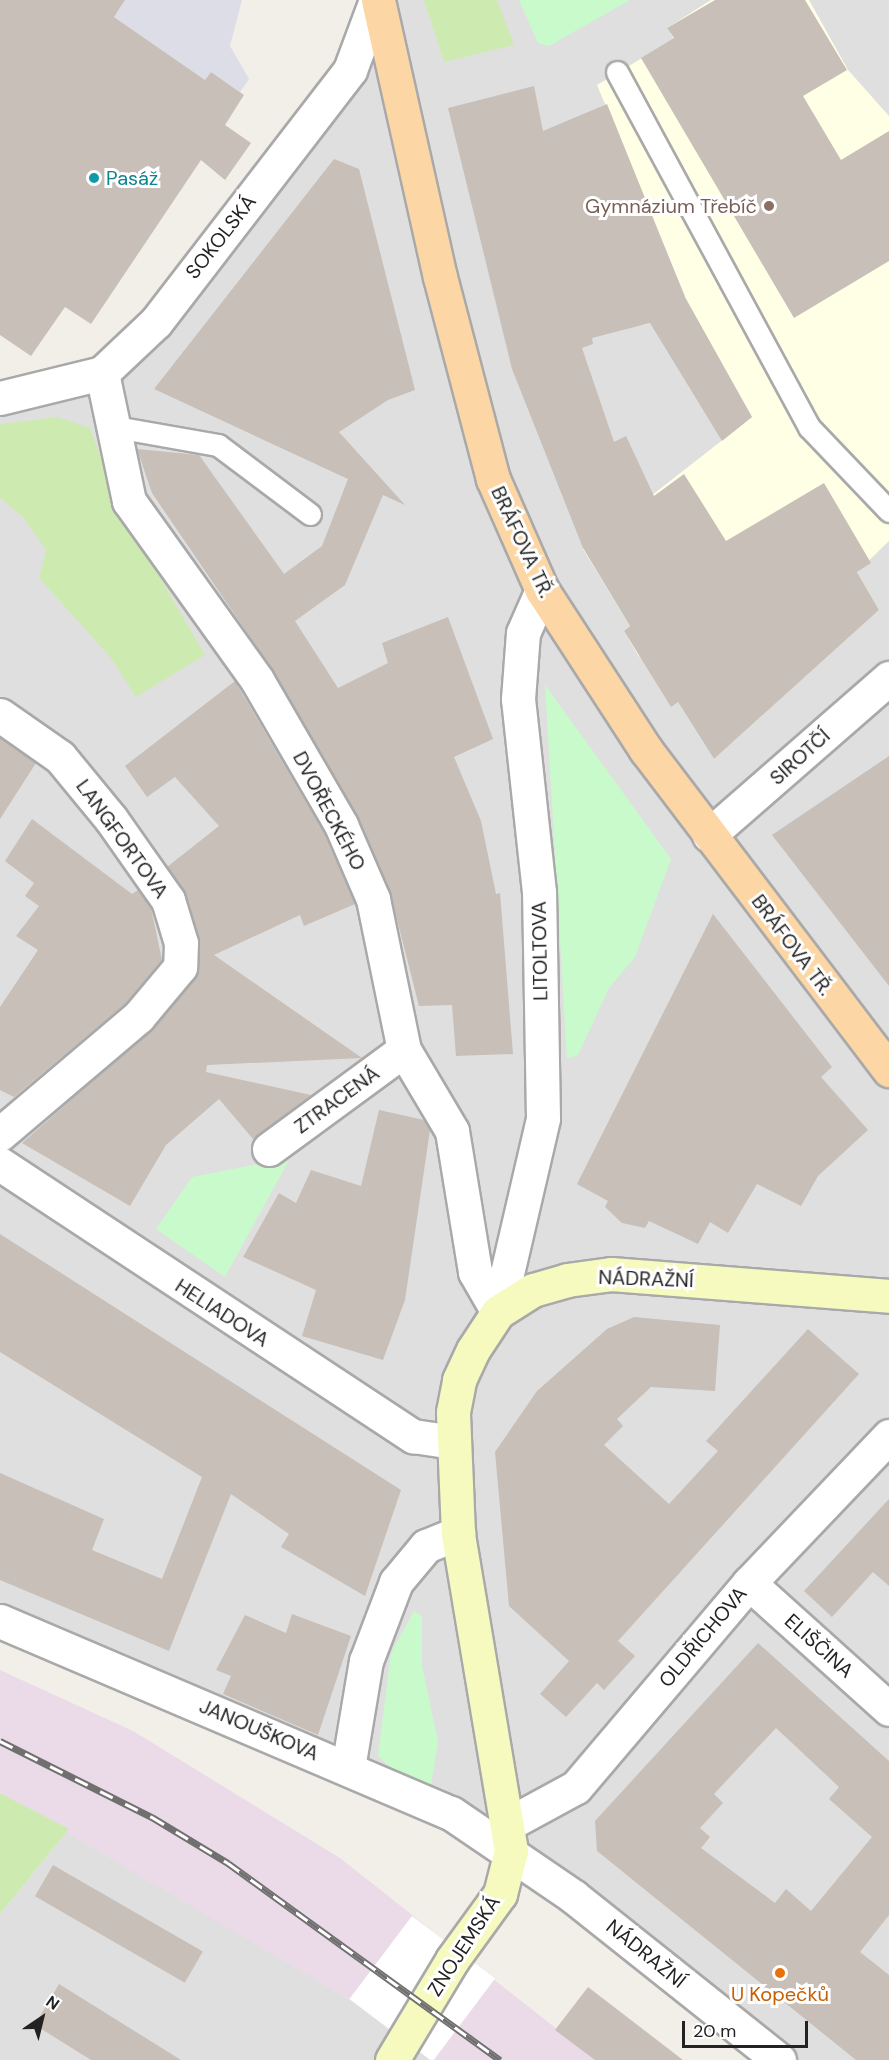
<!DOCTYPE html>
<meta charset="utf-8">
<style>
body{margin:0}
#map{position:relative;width:889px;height:2060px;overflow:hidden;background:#f2efe9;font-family:"DM Sans",sans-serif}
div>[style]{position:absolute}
.residential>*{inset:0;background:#e0dfdf}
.industrial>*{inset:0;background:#ebdbe8}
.education>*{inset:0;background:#ffffe5}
.grass>*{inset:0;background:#cdebb0}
.park>*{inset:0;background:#c8facc}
.plaza>*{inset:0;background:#dddde8}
.pier>*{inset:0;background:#fff;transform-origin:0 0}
.building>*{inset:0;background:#c7bfb8;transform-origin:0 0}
.roads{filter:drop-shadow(2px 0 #a9a9a9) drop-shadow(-2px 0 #a9a9a9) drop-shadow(0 2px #a9a9a9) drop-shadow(0 -2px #a9a9a9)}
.lane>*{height:21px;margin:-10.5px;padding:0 10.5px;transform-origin:10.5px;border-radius:10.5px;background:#fff}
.street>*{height:33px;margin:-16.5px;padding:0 16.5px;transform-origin:16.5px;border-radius:16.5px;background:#fff}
.secondary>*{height:33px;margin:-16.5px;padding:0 16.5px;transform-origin:16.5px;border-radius:16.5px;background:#f7fabf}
.primary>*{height:33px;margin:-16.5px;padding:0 16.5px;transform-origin:16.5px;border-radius:16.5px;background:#fcd6a4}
.rail>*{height:7px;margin-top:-3.5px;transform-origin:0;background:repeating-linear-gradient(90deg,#fff 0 14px,#707070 0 28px);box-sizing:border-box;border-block:2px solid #707070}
.dots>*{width:16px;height:16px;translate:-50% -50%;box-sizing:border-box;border:3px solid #fff;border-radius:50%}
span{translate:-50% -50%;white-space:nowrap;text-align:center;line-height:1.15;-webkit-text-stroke:6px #fff;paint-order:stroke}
.culture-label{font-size:20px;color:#0d838f}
.left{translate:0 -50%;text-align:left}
.education-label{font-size:20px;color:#785e54}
.right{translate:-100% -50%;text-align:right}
.street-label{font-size:20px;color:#222}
.food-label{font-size:20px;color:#c56008}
.north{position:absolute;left:12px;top:1988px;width:60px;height:60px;-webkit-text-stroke:4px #fff;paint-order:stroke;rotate:35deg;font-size:16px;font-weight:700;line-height:24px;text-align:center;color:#222}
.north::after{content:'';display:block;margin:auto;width:21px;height:27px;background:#222;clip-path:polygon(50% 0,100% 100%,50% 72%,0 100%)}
.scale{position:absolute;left:682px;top:2021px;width:126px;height:27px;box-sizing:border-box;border:3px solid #222;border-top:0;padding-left:8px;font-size:18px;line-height:21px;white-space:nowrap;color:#222;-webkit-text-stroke:4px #fff;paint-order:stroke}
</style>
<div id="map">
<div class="residential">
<i style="clip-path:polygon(376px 0,889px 0,889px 2060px,779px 2060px,511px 1851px,0 1621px,0 397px,102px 373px,350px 70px)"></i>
<i style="clip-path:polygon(69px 1829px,350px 2000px,431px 2060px,0 2060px,0 1914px)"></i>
</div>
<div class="industrial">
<i style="clip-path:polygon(0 1670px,133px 1731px,340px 1858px,596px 2060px,431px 2060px,350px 2000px,0 1793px)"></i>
</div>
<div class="education">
<i style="clip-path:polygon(711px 0,809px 0,848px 70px,889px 116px,889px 541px,857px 572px,879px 610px,714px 759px,678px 702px,638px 655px,624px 631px,630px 626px,583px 549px,752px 417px,691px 309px,644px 325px,640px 316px,685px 296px,597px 85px,674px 39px,667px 28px)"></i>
</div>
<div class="grass">
<i style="clip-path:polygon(424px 0,497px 0,514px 45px,444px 62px)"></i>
<i style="clip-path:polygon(57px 417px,90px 428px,120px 509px,205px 655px,136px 697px,111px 658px,39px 578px,46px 550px,23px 517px,0 498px,0 424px)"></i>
<i style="clip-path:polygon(0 1793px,69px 1829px,0 1914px)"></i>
</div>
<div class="park">
<i style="clip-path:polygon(519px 0,630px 0,549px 46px,538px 43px)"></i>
<i style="clip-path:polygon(545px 685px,671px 859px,635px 957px,609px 988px,578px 1055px,567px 1059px)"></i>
<i style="clip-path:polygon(290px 1158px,225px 1277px,156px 1229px,192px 1177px)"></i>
<i style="clip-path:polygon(414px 1611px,422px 1616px,422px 1665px,438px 1742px,431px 1785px,402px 1778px,378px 1756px,391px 1653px)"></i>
</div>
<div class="plaza">
<i style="clip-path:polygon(110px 0,242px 0,230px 46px,249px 79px,240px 92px,211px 72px,205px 80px,114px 17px,122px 5px)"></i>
</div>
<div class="pier">
<i style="left:412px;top:1916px;width:104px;height:104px;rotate:37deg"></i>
</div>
<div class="building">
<i style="clip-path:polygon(0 0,125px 0,114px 17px,205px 80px,211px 72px,244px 95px,225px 125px,251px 143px,225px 180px,201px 160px,91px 324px,65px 307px,31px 356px,0 335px)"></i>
<i style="clip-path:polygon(715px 0,805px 0,847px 70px,803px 96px,841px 160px,889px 131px,889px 261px,794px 318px,641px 58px,674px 38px,667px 28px)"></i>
<i style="clip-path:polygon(534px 86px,543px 131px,607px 104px,685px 297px,752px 417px,722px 441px,650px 323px,592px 338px,593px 344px,582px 348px,614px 442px,626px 436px,654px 496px,684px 474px,726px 541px,824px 483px,871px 563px,857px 572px,879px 610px,714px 759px,678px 702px,671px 707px,624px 631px,630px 626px,583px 548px,512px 369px,448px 108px)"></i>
<i style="clip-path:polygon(334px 159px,359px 169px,415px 390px,388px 400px,339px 432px,405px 505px,383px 495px,345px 585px,295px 621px,338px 688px,388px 663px,382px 643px,448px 617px,493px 739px,454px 757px,481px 821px,496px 894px,500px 893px,513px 1054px,456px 1056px,452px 1005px,419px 1006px,390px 892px,357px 816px,273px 671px,152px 493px,137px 449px,199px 455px,284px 574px,322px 546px,348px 479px,154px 389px)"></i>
<i style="clip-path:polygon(235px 681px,324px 833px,355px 904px,304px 926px,300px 915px,214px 955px,362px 1058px,207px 1065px,206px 1072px,311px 1095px,253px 1139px,219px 1099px,166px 1145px,130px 1206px,22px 1143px,150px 1031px,195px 978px,199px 938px,186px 894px,167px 867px,219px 826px,175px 777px,147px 797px,125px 766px)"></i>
<i style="clip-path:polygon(0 738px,36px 763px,0 819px)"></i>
<i style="clip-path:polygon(889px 756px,889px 986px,772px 835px)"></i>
<i style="clip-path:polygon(32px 819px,132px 894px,138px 890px,151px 908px,162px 960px,125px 1004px,14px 1097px,0 1090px,0 1007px,38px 950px,16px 936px,39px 906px,25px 896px,34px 883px,5px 861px)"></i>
<i style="clip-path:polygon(713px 914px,832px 1067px,821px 1077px,868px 1130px,818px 1176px,801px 1206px,757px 1184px,728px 1233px,710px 1222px,698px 1244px,649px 1221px,645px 1228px,622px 1223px,605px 1207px,608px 1201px,577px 1184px)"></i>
<i style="clip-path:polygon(379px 1110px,424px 1120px,430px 1130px,405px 1300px,383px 1360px,302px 1336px,316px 1290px,243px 1257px,279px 1193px,296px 1203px,311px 1170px,361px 1186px)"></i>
<i style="clip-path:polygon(0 1234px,401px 1490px,365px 1596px,281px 1547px,289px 1534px,231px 1494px,169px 1651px,0 1580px,0 1473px,104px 1519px,92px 1550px,162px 1579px,202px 1477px,0 1352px)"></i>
<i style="clip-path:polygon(634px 1317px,720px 1325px,715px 1391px,651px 1387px,617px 1419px,623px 1426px,604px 1445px,669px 1504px,718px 1451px,706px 1441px,808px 1329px,859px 1374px,618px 1641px,635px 1656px,604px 1690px,597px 1683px,566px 1717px,540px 1694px,569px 1661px,509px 1606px,495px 1452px,537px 1391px,607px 1329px)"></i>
<i style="clip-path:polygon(889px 1499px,889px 1586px,873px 1572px,832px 1617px,804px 1591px)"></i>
<i style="clip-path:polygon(292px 1614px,351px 1636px,318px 1735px,223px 1694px,231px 1676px,216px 1670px,245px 1615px,286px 1633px)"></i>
<i style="clip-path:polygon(evenodd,758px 1643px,889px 1761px,889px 1915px,860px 1952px,889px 1975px,889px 2060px,856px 2060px,597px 1851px,595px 1821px,758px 1643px,776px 1728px,839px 1787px,829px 1799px,872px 1837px,811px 1911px,786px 1889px,775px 1903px,701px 1848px,710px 1837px,700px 1828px,723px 1803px,714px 1794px,776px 1728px)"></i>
<i style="left:53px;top:1865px;width:173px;height:36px;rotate:30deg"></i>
<i style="clip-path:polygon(59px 1984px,181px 2060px,91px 2060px,35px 2025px)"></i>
<i style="clip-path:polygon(588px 1987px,683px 2060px,595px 2060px,555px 2030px)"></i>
</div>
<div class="roads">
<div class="lane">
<i style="left:617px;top:72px;width:404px;rotate:61.6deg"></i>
<i style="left:809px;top:427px;width:116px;rotate:46.4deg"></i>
<i style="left:110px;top:426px;width:110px;rotate:10deg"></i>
<i style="left:218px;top:445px;width:115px;rotate:36.9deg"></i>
</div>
<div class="street">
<i style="left:102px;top:373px;width:131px;rotate:78.1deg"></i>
<i style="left:129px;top:501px;width:220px;rotate:54.4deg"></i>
<i style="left:257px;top:680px;width:168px;rotate:59.9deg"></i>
<i style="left:341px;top:825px;width:81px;rotate:66.6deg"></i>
<i style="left:373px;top:899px;width:154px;rotate:78.4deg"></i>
<i style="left:404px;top:1050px;width:94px;rotate:59.3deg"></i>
<i style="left:452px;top:1131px;width:143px;rotate:80.7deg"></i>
<i style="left:475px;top:1272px;width:46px;rotate:60.1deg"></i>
<i style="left:0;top:398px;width:105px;rotate:-13.8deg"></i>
<i style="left:102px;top:373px;width:74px;rotate:-43.4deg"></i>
<i style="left:156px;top:322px;width:318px;rotate:-52.4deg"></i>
<i style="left:350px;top:70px;width:75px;rotate:-69.6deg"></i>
<i style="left:0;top:715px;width:73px;rotate:35deg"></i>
<i style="left:60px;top:757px;width:80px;rotate:50.6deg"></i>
<i style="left:111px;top:819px;width:99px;rotate:54.9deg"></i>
<i style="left:168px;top:900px;width:45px;rotate:73.2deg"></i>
<i style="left:181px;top:943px;width:24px;rotate:92deg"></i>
<i style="left:180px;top:967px;width:65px;rotate:130deg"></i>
<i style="left:138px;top:1017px;width:181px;rotate:139.7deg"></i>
<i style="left:709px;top:835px;width:239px;rotate:-41.1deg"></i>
<i style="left:269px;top:1149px;width:167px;rotate:-36.3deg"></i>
<i style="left:0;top:1164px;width:495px;rotate:33.4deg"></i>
<i style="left:413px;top:1436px;width:40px;rotate:8.5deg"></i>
<i style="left:498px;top:1312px;width:199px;rotate:-76.9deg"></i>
<i style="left:543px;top:1118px;width:226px;rotate:-91deg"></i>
<i style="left:539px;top:892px;width:194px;rotate:-96.2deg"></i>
<i style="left:518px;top:699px;width:66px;rotate:-85.7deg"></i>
<i style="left:523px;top:633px;width:47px;rotate:-66.2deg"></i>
<i style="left:749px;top:1583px;width:188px;rotate:42deg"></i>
<i style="left:0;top:1621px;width:490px;rotate:23.1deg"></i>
<i style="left:451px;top:1813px;width:149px;rotate:34.3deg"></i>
<i style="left:574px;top:1897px;width:262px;rotate:38.5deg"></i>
<i style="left:348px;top:1768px;width:109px;rotate:-80.5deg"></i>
<i style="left:366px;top:1661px;width:85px;rotate:-69.2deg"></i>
<i style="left:396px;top:1582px;width:47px;rotate:-50.2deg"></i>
<i style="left:426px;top:1546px;width:35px;rotate:-22deg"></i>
<i style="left:508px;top:1824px;width:77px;rotate:-28.6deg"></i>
<i style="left:576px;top:1787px;width:267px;rotate:-49.7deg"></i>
<i style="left:749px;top:1583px;width:203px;rotate:-46.4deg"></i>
</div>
<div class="secondary">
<i style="left:392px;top:2060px;width:117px;rotate:-59deg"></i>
<i style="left:452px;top:1960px;width:82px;rotate:-54deg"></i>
<i style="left:500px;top:1894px;width:44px;rotate:-75.7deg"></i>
<i style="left:511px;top:1851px;width:322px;rotate:-99.5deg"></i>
<i style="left:458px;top:1533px;width:121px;rotate:-92.4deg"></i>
<i style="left:453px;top:1412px;width:33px;rotate:-79deg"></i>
<i style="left:459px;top:1380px;width:33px;rotate:-65deg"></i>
<i style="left:473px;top:1350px;width:45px;rotate:-56.7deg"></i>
<i style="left:498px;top:1312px;width:41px;rotate:-32.2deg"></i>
<i style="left:533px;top:1290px;width:35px;rotate:-16deg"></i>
<i style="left:567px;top:1280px;width:44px;rotate:-7.8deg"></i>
<i style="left:611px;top:1274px;width:279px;rotate:4.5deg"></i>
</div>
<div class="primary">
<i style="left:378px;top:0;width:284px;rotate:77.4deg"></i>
<i style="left:440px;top:277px;width:209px;rotate:75.3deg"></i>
<i style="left:493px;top:479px;width:121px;rotate:66.2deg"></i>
<i style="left:542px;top:590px;width:191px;rotate:57deg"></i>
<i style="left:646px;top:750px;width:402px;rotate:52.8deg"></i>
</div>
</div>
<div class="rail">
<i style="left:0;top:1741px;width:170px;rotate:26.6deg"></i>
<i style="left:152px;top:1817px;width:89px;rotate:31.2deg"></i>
<i style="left:228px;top:1863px;width:336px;rotate:35.9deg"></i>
</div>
<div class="dots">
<i style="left:94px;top:178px;background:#0f9aa8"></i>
<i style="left:769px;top:206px;background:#8d6e63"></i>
<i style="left:780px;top:1973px;background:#e8710a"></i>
</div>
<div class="culture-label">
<span class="left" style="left:106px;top:178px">Pasáž</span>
</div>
<div class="education-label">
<span class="right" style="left:757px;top:206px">Gymnázium Třebíč</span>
</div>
<div class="street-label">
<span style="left:221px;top:237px;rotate:-52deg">SOKOLSKÁ</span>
<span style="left:522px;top:542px;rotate:65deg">BRÁFOVA TŘ.</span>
<span style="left:800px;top:757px;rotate:-42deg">SIROTČÍ</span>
<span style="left:329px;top:811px;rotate:62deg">DVOŘECKÉHO</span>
<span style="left:122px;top:839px;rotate:54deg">LANGFORTOVA</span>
<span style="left:792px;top:945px;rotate:53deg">BRÁFOVA TŘ.</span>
<span style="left:540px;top:951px;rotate:-91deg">LITOLTOVA</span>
<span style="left:337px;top:1100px;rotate:-36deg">ZTRACENÁ</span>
<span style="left:646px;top:1279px;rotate:2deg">NÁDRAŽNÍ</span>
<span style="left:222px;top:1313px;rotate:33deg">HELIADOVA</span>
<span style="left:703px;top:1637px;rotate:-50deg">OLDŘICHOVA</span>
<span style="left:819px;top:1646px;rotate:42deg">ELIŠČINA</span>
<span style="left:259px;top:1730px;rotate:23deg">JANOUŠKOVA</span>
<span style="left:464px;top:1946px;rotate:-57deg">ZNOJEMSKÁ</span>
<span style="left:646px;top:1954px;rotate:39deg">NÁDRAŽNÍ</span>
</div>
<div class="food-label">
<span style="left:780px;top:1994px">U Kopečků</span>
</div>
<div class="north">N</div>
<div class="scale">20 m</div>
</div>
